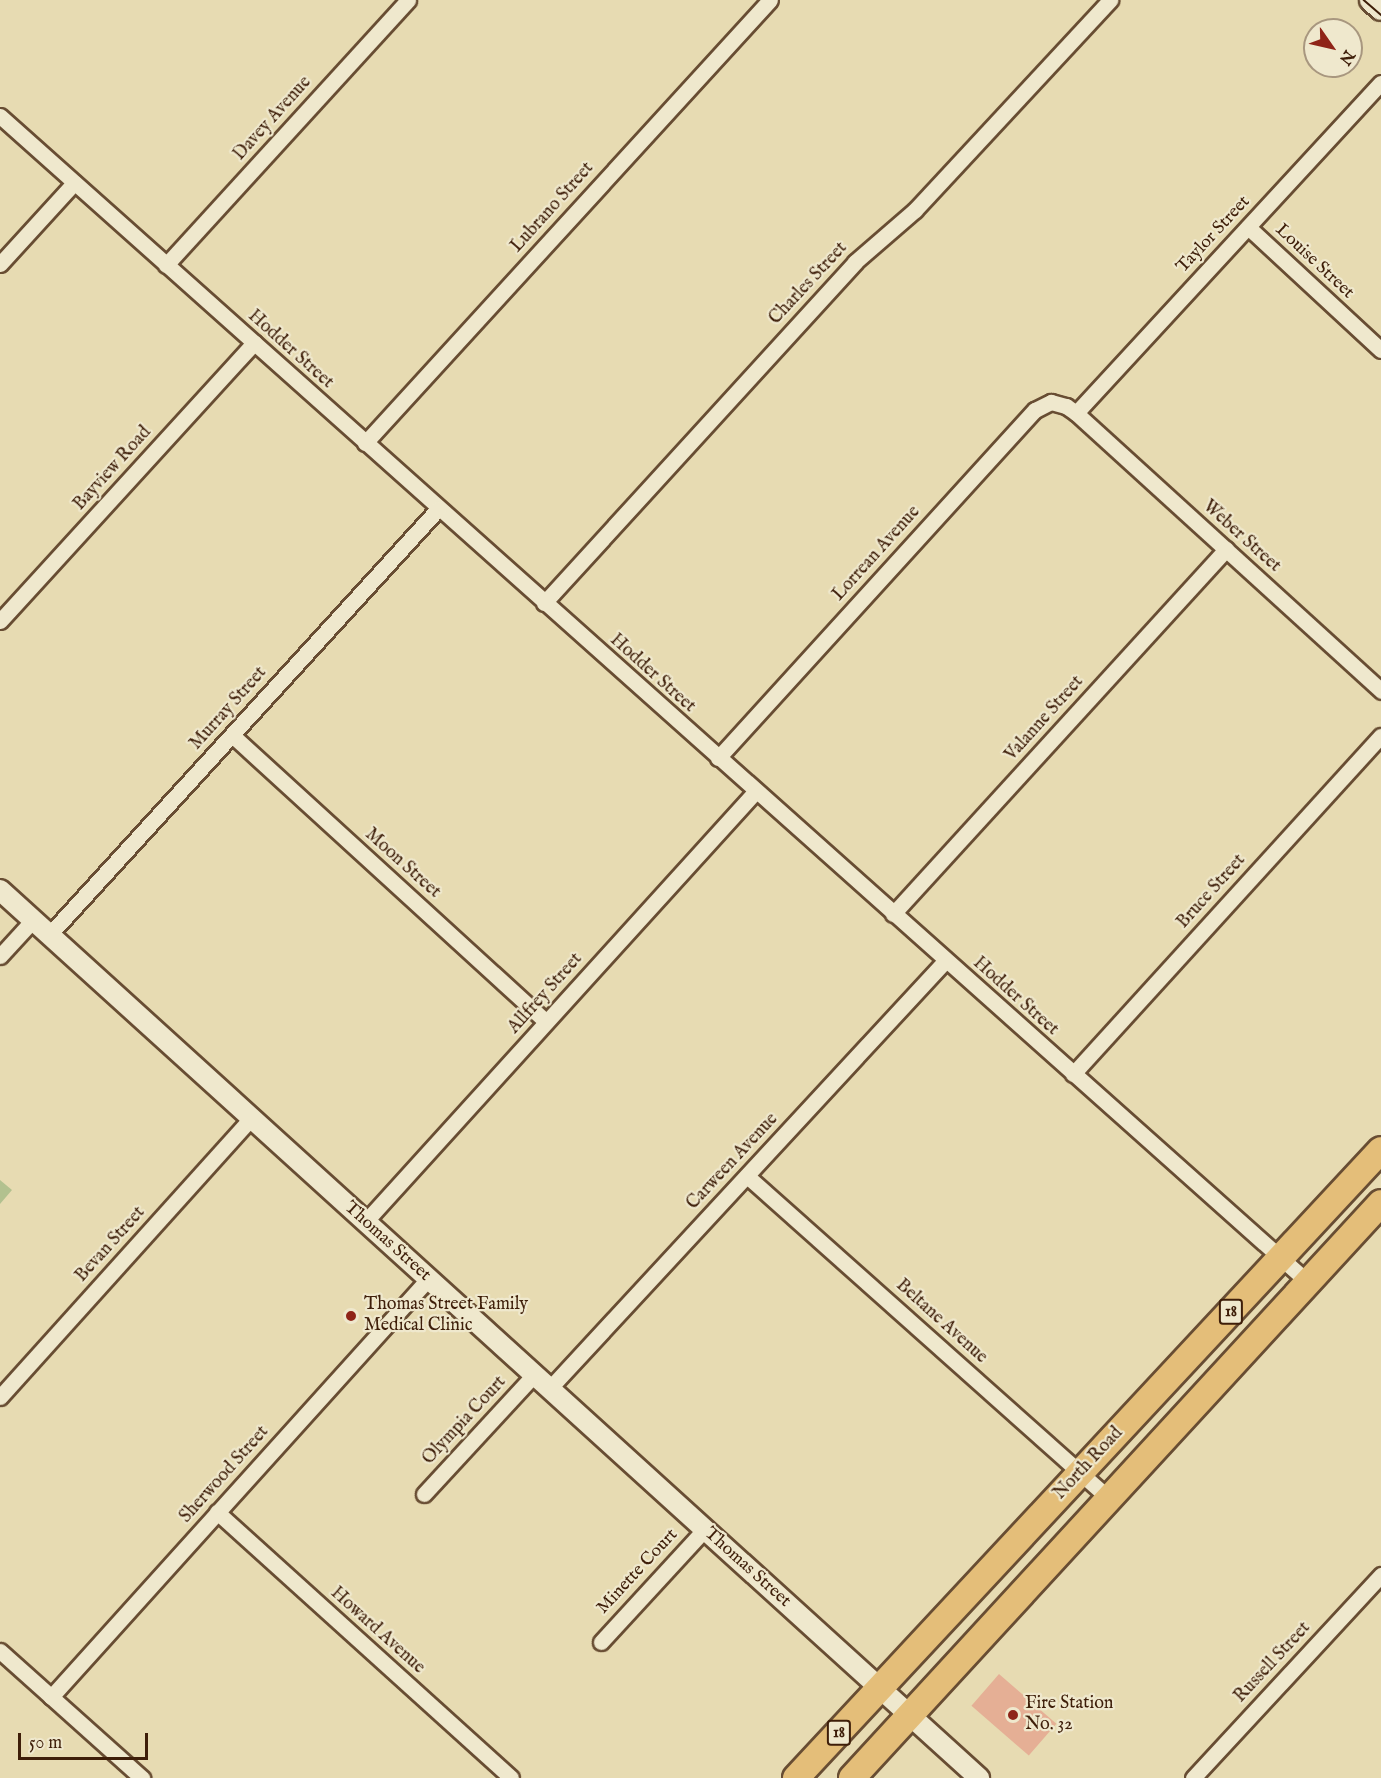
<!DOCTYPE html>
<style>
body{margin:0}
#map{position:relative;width:1381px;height:1778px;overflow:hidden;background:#e7dbb2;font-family:"IM FELL English",serif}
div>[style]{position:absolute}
.green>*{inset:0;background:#b2c18f}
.building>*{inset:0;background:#e5af95;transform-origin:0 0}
.roads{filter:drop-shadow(2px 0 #684d33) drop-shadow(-2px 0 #684d33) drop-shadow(0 2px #684d33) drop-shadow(0 -2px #684d33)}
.minor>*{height:15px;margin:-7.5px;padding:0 7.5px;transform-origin:7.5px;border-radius:7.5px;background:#efe8cd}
.tertiary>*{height:20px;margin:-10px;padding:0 10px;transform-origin:10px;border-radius:10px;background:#efe8cd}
.secondary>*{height:22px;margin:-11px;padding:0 11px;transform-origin:11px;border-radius:11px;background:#efe8cd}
.trunk>*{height:26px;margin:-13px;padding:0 13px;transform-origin:13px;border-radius:13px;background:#e4be79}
.tram>*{height:1.5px;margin:-0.75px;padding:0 0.75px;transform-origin:0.75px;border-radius:0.75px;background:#3e1e09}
.dots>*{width:16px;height:16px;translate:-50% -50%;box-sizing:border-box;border:3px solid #efe8cd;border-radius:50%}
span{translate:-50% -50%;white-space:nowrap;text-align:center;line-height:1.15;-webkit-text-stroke:4.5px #efe8cd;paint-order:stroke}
.shield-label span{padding:2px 4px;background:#efe8cd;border:2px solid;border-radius:4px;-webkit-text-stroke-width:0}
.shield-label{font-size:16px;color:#3e1e09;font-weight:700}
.street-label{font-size:18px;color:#3e1e09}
.poi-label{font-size:18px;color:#3e1e09}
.left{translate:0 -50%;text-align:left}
.north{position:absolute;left:1303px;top:18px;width:60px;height:60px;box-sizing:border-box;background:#efe8cd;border:2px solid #a8977f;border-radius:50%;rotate:124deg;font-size:16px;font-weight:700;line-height:24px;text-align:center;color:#3e1e09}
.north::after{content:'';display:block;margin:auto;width:21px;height:27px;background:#8f2418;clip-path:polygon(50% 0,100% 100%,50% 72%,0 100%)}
.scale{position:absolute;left:18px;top:1733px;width:130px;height:27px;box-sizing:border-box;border:3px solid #3e1e09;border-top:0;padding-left:8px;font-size:18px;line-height:21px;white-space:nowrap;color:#3e1e09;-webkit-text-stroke:4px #efe8cd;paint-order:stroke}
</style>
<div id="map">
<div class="green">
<i style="clip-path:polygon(0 1180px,12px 1190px,0 1204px)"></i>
</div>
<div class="building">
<i style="left:999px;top:1674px;width:76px;height:42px;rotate:41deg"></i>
</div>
<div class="roads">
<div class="minor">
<i style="left:0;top:116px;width:1752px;rotate:41.72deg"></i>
<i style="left:1248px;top:227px;width:181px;rotate:42.8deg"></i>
<i style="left:0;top:264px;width:110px;rotate:-47.6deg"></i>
<i style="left:166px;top:265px;width:359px;rotate:-47.6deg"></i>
<i style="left:1076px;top:413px;width:449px;rotate:-47.3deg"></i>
<i style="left:365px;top:443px;width:600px;rotate:-47.57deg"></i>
<i style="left:544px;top:603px;width:462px;rotate:-47.6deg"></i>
<i style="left:855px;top:262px;width:79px;rotate:-40.9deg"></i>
<i style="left:915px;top:210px;width:287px;rotate:-47.1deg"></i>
<i style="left:0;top:621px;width:377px;rotate:-47.6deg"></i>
<i style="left:232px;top:735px;width:425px;rotate:42.4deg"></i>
<i style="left:718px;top:758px;width:471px;rotate:-47.7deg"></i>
<i style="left:1035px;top:410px;width:18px;rotate:-27deg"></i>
<i style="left:1051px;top:402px;width:16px;rotate:15deg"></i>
<i style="left:1066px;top:406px;width:12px;rotate:35deg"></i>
<i style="left:1076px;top:413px;width:413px;rotate:42.3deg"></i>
<i style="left:893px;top:914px;width:494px;rotate:-47.6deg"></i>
<i style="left:49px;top:935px;width:577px;rotate:-47.6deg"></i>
<i style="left:0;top:956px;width:49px;rotate:-47.5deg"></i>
<i style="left:1073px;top:1074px;width:457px;rotate:-47.7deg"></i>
<i style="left:747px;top:1176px;width:484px;rotate:41.7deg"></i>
<i style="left:365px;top:1222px;width:581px;rotate:-47.79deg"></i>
<i style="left:549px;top:1389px;width:583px;rotate:-47.22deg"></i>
<i style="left:0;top:1397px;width:375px;rotate:-48deg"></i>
<i style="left:424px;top:1494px;width:162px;rotate:-47.3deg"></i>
<i style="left:217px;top:1512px;width:396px;rotate:42.1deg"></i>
<i style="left:601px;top:1642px;width:154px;rotate:-47.4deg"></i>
<i style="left:0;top:1651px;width:191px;rotate:41.8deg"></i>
<i style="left:51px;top:1697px;width:563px;rotate:-47.95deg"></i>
<i style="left:1193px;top:1778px;width:277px;rotate:-47.2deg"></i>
</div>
<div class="tertiary">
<i style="left:0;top:890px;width:1322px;rotate:42.21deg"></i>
</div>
<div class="secondary">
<i style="left:1371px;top:0;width:13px;rotate:42deg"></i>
</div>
<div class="trunk">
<i style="left:796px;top:1778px;width:858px;rotate:-47.03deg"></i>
<i style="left:852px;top:1778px;width:781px;rotate:-47.39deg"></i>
</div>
</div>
<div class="tram">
<i style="left:1364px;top:0;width:23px;rotate:41deg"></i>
</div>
<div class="dots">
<i style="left:351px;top:1316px;background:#8f2418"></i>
<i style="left:1013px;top:1715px;background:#8f2418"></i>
</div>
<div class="shield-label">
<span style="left:1231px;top:1312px">18</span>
<span style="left:839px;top:1733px">18</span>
</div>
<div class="street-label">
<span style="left:273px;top:119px;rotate:-48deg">Davey Avenue</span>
<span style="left:553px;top:208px;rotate:-48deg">Lubrano Street</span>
<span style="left:1214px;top:235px;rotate:-47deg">Taylor Street</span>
<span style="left:1314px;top:262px;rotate:43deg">Louise Street</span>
<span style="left:809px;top:284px;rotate:-47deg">Charles Street</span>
<span style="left:290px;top:350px;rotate:42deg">Hodder Street</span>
<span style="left:113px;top:469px;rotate:-48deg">Bayview Road</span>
<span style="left:1241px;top:537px;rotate:42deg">Weber Street</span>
<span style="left:877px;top:554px;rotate:-48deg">Lorrean Avenue</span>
<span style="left:652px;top:674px;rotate:42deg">Hodder Street</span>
<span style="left:229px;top:709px;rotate:-48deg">Murray Street</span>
<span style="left:1045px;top:719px;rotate:-48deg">Valanne Street</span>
<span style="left:402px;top:864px;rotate:42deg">Moon Street</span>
<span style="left:1212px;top:892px;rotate:-48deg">Bruce Street</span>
<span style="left:546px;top:994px;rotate:-48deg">Allfrey Street</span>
<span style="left:1015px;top:997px;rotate:42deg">Hodder Street</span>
<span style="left:733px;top:1162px;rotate:-47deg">Carween Avenue</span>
<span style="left:387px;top:1242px;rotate:42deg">Thomas Street</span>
<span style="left:111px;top:1245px;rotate:-48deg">Bevan Street</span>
<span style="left:941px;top:1322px;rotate:42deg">Beltane Avenue</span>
<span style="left:465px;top:1421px;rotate:-47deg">Olympia Court</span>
<span style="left:1089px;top:1464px;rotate:-47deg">North Road</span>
<span style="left:225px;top:1475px;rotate:-48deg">Sherwood Street</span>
<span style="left:747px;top:1568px;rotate:42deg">Thomas Street</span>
<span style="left:638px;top:1572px;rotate:-47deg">Minette Court</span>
<span style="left:377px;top:1631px;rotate:42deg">Howard Avenue</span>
<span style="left:1273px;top:1663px;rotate:-47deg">Russell Street</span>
</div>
<div class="poi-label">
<span class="left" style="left:364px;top:1316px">Thomas Street Family<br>Medical Clinic</span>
<span class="left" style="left:1025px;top:1715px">Fire Station<br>No. 32</span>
</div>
<div class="north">N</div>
<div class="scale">50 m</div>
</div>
